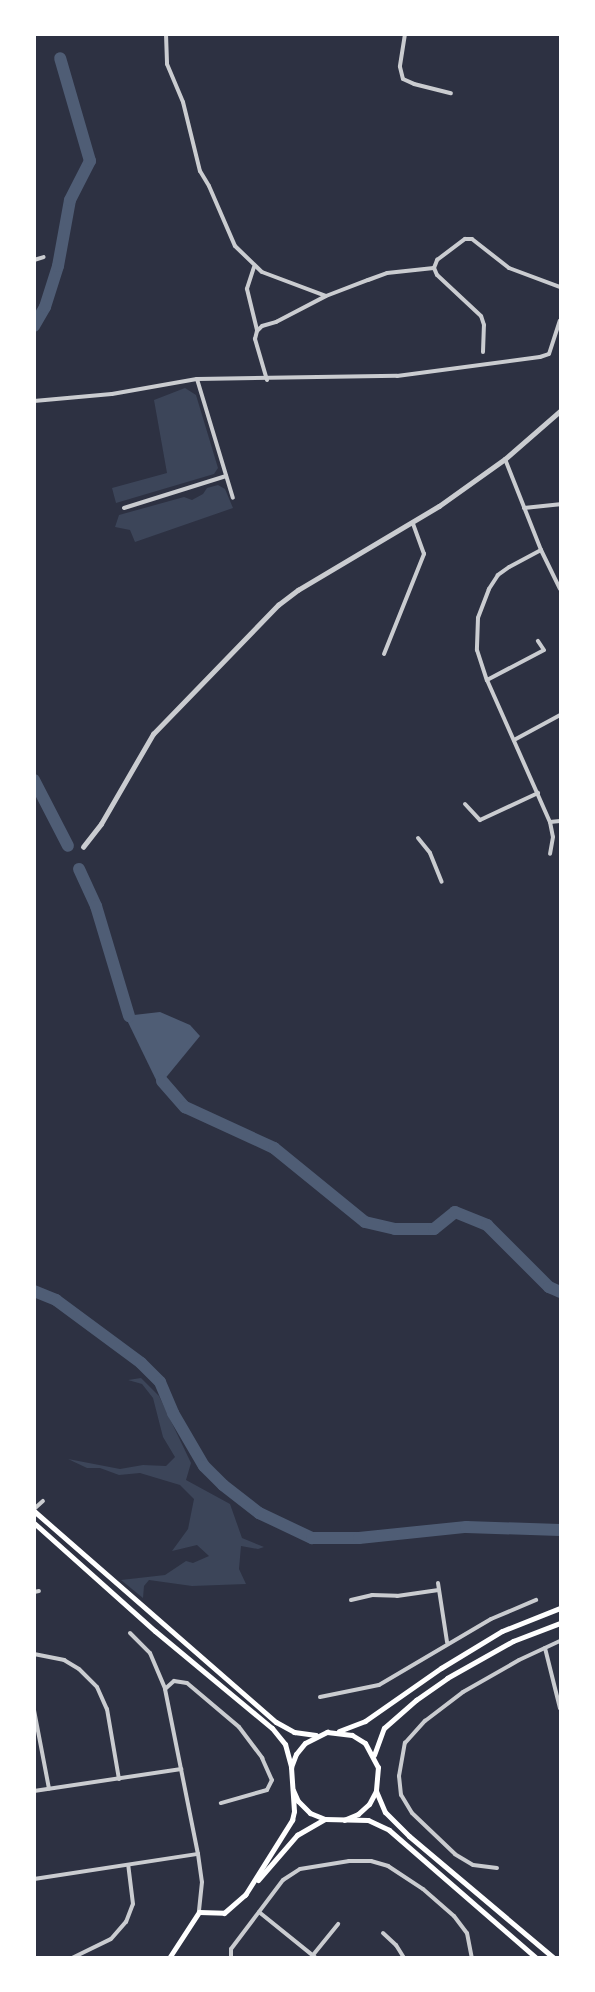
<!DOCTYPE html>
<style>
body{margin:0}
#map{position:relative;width:595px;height:1992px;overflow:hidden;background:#2d3142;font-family:"DM Sans",sans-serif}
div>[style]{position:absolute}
.green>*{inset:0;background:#3c4559}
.water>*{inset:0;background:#4f5d75}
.river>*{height:12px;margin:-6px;padding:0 6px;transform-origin:6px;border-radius:6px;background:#4f5d75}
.minor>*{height:4px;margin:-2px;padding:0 2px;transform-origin:2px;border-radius:2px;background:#caccd0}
.tertiary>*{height:4.5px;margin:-2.25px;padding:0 2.25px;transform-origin:2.25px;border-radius:2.25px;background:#caccd0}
.secondary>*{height:5px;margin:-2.5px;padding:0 2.5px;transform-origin:2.5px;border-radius:2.5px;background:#fff}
span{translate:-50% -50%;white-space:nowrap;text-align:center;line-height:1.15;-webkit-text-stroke:4.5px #fff;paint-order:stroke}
.frame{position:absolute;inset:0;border:36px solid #fff;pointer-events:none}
</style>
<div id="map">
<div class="green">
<i style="clip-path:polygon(185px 388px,196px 395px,218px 468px,214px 474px,116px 503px,112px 488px,167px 473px,154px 400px)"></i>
<i style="clip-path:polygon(218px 485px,225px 489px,233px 508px,135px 542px,130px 530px,115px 527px,119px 515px,184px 497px,192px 500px,203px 494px,207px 488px)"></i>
<i style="clip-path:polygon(141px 1378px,159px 1396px,191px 1463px,186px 1480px,230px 1504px,242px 1538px,264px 1547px,258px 1549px,241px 1546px,239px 1569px,246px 1584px,192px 1586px,149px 1580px,144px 1586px,143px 1598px,121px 1580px,165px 1575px,186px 1561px,193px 1563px,209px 1556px,197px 1545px,172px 1551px,188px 1529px,194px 1499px,180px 1485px,140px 1473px,119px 1475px,100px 1468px,87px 1468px,68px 1459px,120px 1469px,143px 1465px,166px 1466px,175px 1457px,163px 1437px,153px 1398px,142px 1384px,128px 1380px)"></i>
</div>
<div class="water">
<i style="clip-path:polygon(160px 1012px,190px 1025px,200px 1036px,159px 1086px,125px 1016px)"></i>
</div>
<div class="river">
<i style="left:34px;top:326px;width:22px;rotate:-60deg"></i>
<i style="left:45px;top:307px;width:43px;rotate:-72.4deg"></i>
<i style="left:58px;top:266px;width:67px;rotate:-79.7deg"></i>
<i style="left:70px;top:200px;width:44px;rotate:-62.9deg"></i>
<i style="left:90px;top:161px;width:107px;rotate:-106.2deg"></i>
<i style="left:34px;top:780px;width:74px;rotate:62.7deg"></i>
<i style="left:79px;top:869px;width:41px;rotate:65.3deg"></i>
<i style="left:96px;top:906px;width:115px;rotate:73.3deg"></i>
<i style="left:162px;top:1081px;width:35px;rotate:49deg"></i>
<i style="left:185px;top:1107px;width:98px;rotate:24.7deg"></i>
<i style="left:274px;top:1148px;width:117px;rotate:39.1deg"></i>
<i style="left:365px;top:1222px;width:31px;rotate:13deg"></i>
<i style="left:395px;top:1229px;width:39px"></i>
<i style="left:434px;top:1229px;width:27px;rotate:-39deg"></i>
<i style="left:455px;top:1212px;width:35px;rotate:22deg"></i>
<i style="left:487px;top:1225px;width:88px;rotate:45deg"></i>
<i style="left:549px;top:1287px;width:12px;rotate:24deg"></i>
<i style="left:34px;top:1291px;width:24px;rotate:22deg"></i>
<i style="left:56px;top:1300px;width:106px;rotate:36.5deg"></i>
<i style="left:141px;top:1363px;width:27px;rotate:45deg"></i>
<i style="left:160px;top:1382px;width:34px;rotate:67deg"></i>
<i style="left:173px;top:1413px;width:61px;rotate:59.7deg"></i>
<i style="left:204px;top:1466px;width:27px;rotate:45deg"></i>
<i style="left:223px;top:1485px;width:46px;rotate:37.9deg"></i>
<i style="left:259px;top:1513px;width:59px;rotate:25.3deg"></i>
<i style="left:312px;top:1538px;width:47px"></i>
<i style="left:359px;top:1538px;width:108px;rotate:-5.9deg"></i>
<i style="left:466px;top:1527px;width:94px;rotate:1.8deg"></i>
</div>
<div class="minor">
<i style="left:166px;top:34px;width:30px;rotate:88deg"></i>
<i style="left:167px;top:64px;width:41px;rotate:67.2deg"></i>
<i style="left:183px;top:102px;width:71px;rotate:76.2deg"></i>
<i style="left:200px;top:171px;width:17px;rotate:59deg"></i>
<i style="left:209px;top:186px;width:65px;rotate:66.6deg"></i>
<i style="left:235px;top:246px;width:37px;rotate:44deg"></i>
<i style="left:262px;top:272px;width:68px;rotate:20.6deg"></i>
<i style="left:405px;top:34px;width:33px;rotate:99deg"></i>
<i style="left:400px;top:67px;width:12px;rotate:76deg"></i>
<i style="left:403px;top:79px;width:12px;rotate:24deg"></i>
<i style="left:414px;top:84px;width:38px;rotate:14deg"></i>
<i style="left:34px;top:260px;width:10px;rotate:-17deg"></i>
<i style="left:254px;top:267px;width:23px;rotate:108deg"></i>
<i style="left:247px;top:289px;width:42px;rotate:76.3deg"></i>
<i style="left:483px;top:352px;width:27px;rotate:-88deg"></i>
<i style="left:484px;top:325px;width:9px;rotate:-108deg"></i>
<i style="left:481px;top:316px;width:60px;rotate:-137deg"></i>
<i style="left:437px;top:275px;width:8px;rotate:-113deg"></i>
<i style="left:434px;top:268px;width:9px;rotate:-69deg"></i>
<i style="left:437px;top:260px;width:35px;rotate:-37deg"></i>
<i style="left:465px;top:239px;width:7px"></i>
<i style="left:472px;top:239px;width:47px;rotate:38.1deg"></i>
<i style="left:509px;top:268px;width:54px;rotate:20.4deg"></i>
<i style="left:197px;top:379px;width:124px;rotate:73.2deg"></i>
<i style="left:267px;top:380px;width:43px;rotate:-106.3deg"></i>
<i style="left:255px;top:339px;width:8px;rotate:-76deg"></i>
<i style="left:257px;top:331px;width:7px;rotate:-45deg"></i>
<i style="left:262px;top:326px;width:15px;rotate:-16deg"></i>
<i style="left:276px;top:322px;width:56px;rotate:-27.5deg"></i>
<i style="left:326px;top:296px;width:45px;rotate:-20.9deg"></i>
<i style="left:368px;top:280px;width:20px;rotate:-20deg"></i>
<i style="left:387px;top:273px;width:47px;rotate:-6.1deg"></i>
<i style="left:34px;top:401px;width:78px;rotate:-5.1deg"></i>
<i style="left:112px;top:394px;width:86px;rotate:-10deg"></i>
<i style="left:197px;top:379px;width:200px;rotate:-0.9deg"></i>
<i style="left:397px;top:376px;width:144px;rotate:-7.6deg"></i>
<i style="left:540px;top:357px;width:9px;rotate:-18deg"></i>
<i style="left:549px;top:354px;width:35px;rotate:-72deg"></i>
<i style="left:505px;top:459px;width:98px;rotate:68.4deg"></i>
<i style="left:541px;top:550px;width:43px;rotate:64deg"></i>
<i style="left:124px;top:508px;width:107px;rotate:-17.4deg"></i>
<i style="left:524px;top:508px;width:36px;rotate:-6deg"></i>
<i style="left:541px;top:550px;width:36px;rotate:152deg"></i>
<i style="left:509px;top:567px;width:14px;rotate:144deg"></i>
<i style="left:498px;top:575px;width:17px;rotate:123deg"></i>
<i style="left:489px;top:589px;width:31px;rotate:111deg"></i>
<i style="left:478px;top:618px;width:32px;rotate:92deg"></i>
<i style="left:477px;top:650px;width:32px;rotate:72deg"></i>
<i style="left:487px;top:680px;width:155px;rotate:66.1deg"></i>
<i style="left:550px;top:822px;width:15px;rotate:79deg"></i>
<i style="left:553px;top:837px;width:17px;rotate:100deg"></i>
<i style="left:384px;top:654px;width:108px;rotate:-68.2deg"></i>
<i style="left:424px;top:554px;width:32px;rotate:-110deg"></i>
<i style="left:487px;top:680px;width:64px;rotate:-27.8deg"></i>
<i style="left:544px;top:650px;width:11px;rotate:-124deg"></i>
<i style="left:514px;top:740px;width:52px;rotate:-28.5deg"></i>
<i style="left:465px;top:804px;width:22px;rotate:47deg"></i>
<i style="left:480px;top:820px;width:64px;rotate:-25deg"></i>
<i style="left:550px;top:822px;width:10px;rotate:-6deg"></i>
<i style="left:418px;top:838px;width:19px;rotate:51deg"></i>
<i style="left:430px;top:853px;width:31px;rotate:68deg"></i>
<i style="left:34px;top:1509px;width:12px;rotate:-42deg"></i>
<i style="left:438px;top:1583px;width:60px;rotate:81.3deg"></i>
<i style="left:34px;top:1592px;width:5px;rotate:-11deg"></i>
<i style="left:351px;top:1600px;width:22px;rotate:-13deg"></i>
<i style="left:372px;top:1595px;width:25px;rotate:2deg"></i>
<i style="left:397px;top:1596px;width:42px;rotate:-8.1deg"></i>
<i style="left:130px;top:1633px;width:28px;rotate:45deg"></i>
<i style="left:150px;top:1653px;width:39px;rotate:67deg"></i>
<i style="left:165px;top:1689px;width:168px;rotate:78.7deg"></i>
<i style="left:198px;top:1854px;width:28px;rotate:82deg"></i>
<i style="left:202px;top:1882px;width:30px;rotate:96deg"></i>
<i style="left:545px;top:1648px;width:62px;rotate:76deg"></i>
<i style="left:34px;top:1654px;width:31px;rotate:11deg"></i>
<i style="left:64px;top:1660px;width:17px;rotate:31deg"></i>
<i style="left:79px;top:1669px;width:25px;rotate:45deg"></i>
<i style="left:97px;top:1687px;width:24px;rotate:66deg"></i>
<i style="left:107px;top:1709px;width:71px;rotate:80.3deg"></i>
<i style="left:165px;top:1689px;width:12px;rotate:-42deg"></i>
<i style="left:174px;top:1681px;width:13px;rotate:9deg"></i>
<i style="left:187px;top:1683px;width:68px;rotate:40.2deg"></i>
<i style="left:239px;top:1727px;width:39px;rotate:53deg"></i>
<i style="left:262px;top:1758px;width:24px;rotate:66deg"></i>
<i style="left:272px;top:1780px;width:11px;rotate:117deg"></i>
<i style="left:267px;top:1790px;width:48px;rotate:164.2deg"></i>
<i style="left:320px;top:1697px;width:60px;rotate:-11.5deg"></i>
<i style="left:379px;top:1685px;width:130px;rotate:-30.5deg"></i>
<i style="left:491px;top:1619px;width:49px;rotate:-22.9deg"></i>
<i style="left:34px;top:1710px;width:80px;rotate:79.2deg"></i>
<i style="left:34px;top:1791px;width:149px;rotate:-8.5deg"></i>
<i style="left:497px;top:1868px;width:24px;rotate:-173deg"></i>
<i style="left:473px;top:1865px;width:21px;rotate:-149deg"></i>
<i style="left:455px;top:1854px;width:59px;rotate:-136.4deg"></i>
<i style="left:412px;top:1813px;width:21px;rotate:-121deg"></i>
<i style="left:401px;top:1795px;width:19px;rotate:-96deg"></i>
<i style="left:399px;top:1776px;width:34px;rotate:-80deg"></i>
<i style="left:405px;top:1743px;width:30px;rotate:-48deg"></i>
<i style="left:425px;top:1721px;width:48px;rotate:-37.3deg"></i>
<i style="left:463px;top:1692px;width:64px;rotate:-29.7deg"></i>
<i style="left:519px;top:1660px;width:45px;rotate:-24.9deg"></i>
<i style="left:34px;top:1879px;width:166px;rotate:-8.7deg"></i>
<i style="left:259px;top:1912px;width:73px;rotate:38.9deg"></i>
<i style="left:383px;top:1933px;width:18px;rotate:43deg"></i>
<i style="left:396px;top:1945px;width:15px;rotate:58deg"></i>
<i style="left:313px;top:1955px;width:40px;rotate:-51deg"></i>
<i style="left:72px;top:1958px;width:43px;rotate:-26deg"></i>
<i style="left:111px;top:1939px;width:23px;rotate:-49deg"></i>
<i style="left:126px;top:1922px;width:19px;rotate:-69deg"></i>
<i style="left:133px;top:1904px;width:39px;rotate:-97deg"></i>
<i style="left:231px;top:1958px;width:9px;rotate:-90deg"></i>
<i style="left:231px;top:1949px;width:86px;rotate:-53deg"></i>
<i style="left:283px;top:1880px;width:20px;rotate:-33deg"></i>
<i style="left:300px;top:1869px;width:50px;rotate:-9.3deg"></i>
<i style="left:349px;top:1861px;width:22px"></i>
<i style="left:371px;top:1861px;width:18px;rotate:16deg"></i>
<i style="left:388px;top:1866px;width:42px;rotate:33.3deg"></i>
<i style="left:423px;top:1889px;width:41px;rotate:41.1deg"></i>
<i style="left:454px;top:1916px;width:21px;rotate:53deg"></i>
<i style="left:467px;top:1933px;width:25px;rotate:79deg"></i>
</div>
<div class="tertiary">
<i style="left:83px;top:847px;width:29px;rotate:-52deg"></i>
<i style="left:101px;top:824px;width:104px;rotate:-60deg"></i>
<i style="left:153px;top:734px;width:180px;rotate:-45.9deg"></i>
<i style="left:278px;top:605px;width:25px;rotate:-37deg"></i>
<i style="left:298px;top:590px;width:164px;rotate:-30.8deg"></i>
<i style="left:439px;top:506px;width:81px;rotate:-35.5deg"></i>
<i style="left:505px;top:459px;width:73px;rotate:-41.1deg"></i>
</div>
<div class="secondary">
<i style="left:34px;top:1511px;width:321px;rotate:41.1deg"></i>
<i style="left:276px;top:1722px;width:21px;rotate:29deg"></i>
<i style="left:294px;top:1732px;width:22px;rotate:8deg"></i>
<i style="left:34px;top:1523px;width:162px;rotate:41.8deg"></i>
<i style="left:155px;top:1631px;width:152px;rotate:39.7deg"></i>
<i style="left:272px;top:1728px;width:21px;rotate:51deg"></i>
<i style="left:285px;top:1744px;width:24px;rotate:75deg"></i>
<i style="left:339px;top:1731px;width:28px;rotate:-21deg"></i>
<i style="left:365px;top:1721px;width:93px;rotate:-34.9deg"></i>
<i style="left:441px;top:1668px;width:71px;rotate:-31.2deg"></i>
<i style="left:502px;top:1631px;width:62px;rotate:-21.6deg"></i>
<i style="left:374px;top:1755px;width:29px;rotate:-70deg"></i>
<i style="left:384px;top:1728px;width:43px;rotate:-41.2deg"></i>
<i style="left:416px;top:1700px;width:38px;rotate:-35deg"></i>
<i style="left:447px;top:1678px;width:76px;rotate:-29.3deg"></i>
<i style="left:513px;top:1641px;width:50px;rotate:-21deg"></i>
<i style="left:293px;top:1790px;width:12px;rotate:66deg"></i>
<i style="left:298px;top:1801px;width:17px;rotate:45deg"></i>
<i style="left:310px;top:1813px;width:16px;rotate:22deg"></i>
<i style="left:325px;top:1819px;width:43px;rotate:1.3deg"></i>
<i style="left:368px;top:1820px;width:23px;rotate:25deg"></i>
<i style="left:389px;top:1830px;width:195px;rotate:41deg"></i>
<i style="left:376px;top:1791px;width:23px;rotate:67deg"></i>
<i style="left:385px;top:1812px;width:34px;rotate:45deg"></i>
<i style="left:409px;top:1836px;width:189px;rotate:40.1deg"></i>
<i style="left:258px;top:1880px;width:60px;rotate:-49.1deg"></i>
<i style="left:297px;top:1835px;width:32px;rotate:-30deg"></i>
<i style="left:245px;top:1895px;width:89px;rotate:-57.9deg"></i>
<i style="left:292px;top:1820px;width:9px;rotate:-77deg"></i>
<i style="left:294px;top:1811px;width:44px;rotate:-93.9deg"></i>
<i style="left:291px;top:1767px;width:14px;rotate:-69deg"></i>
<i style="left:296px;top:1754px;width:14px;rotate:-51deg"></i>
<i style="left:305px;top:1743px;width:25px;rotate:-27deg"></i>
<i style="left:327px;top:1732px;width:25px;rotate:7deg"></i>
<i style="left:352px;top:1735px;width:15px;rotate:32deg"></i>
<i style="left:365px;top:1743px;width:27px;rotate:62deg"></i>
<i style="left:378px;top:1767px;width:24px;rotate:95deg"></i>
<i style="left:376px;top:1791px;width:15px;rotate:118deg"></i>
<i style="left:369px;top:1804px;width:15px;rotate:138deg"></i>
<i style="left:358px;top:1814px;width:15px;rotate:157deg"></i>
<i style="left:169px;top:1958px;width:55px;rotate:-56.9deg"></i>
<i style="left:199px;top:1912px;width:25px;rotate:2deg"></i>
<i style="left:224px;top:1913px;width:29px;rotate:-41deg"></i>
</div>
<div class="frame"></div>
</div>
